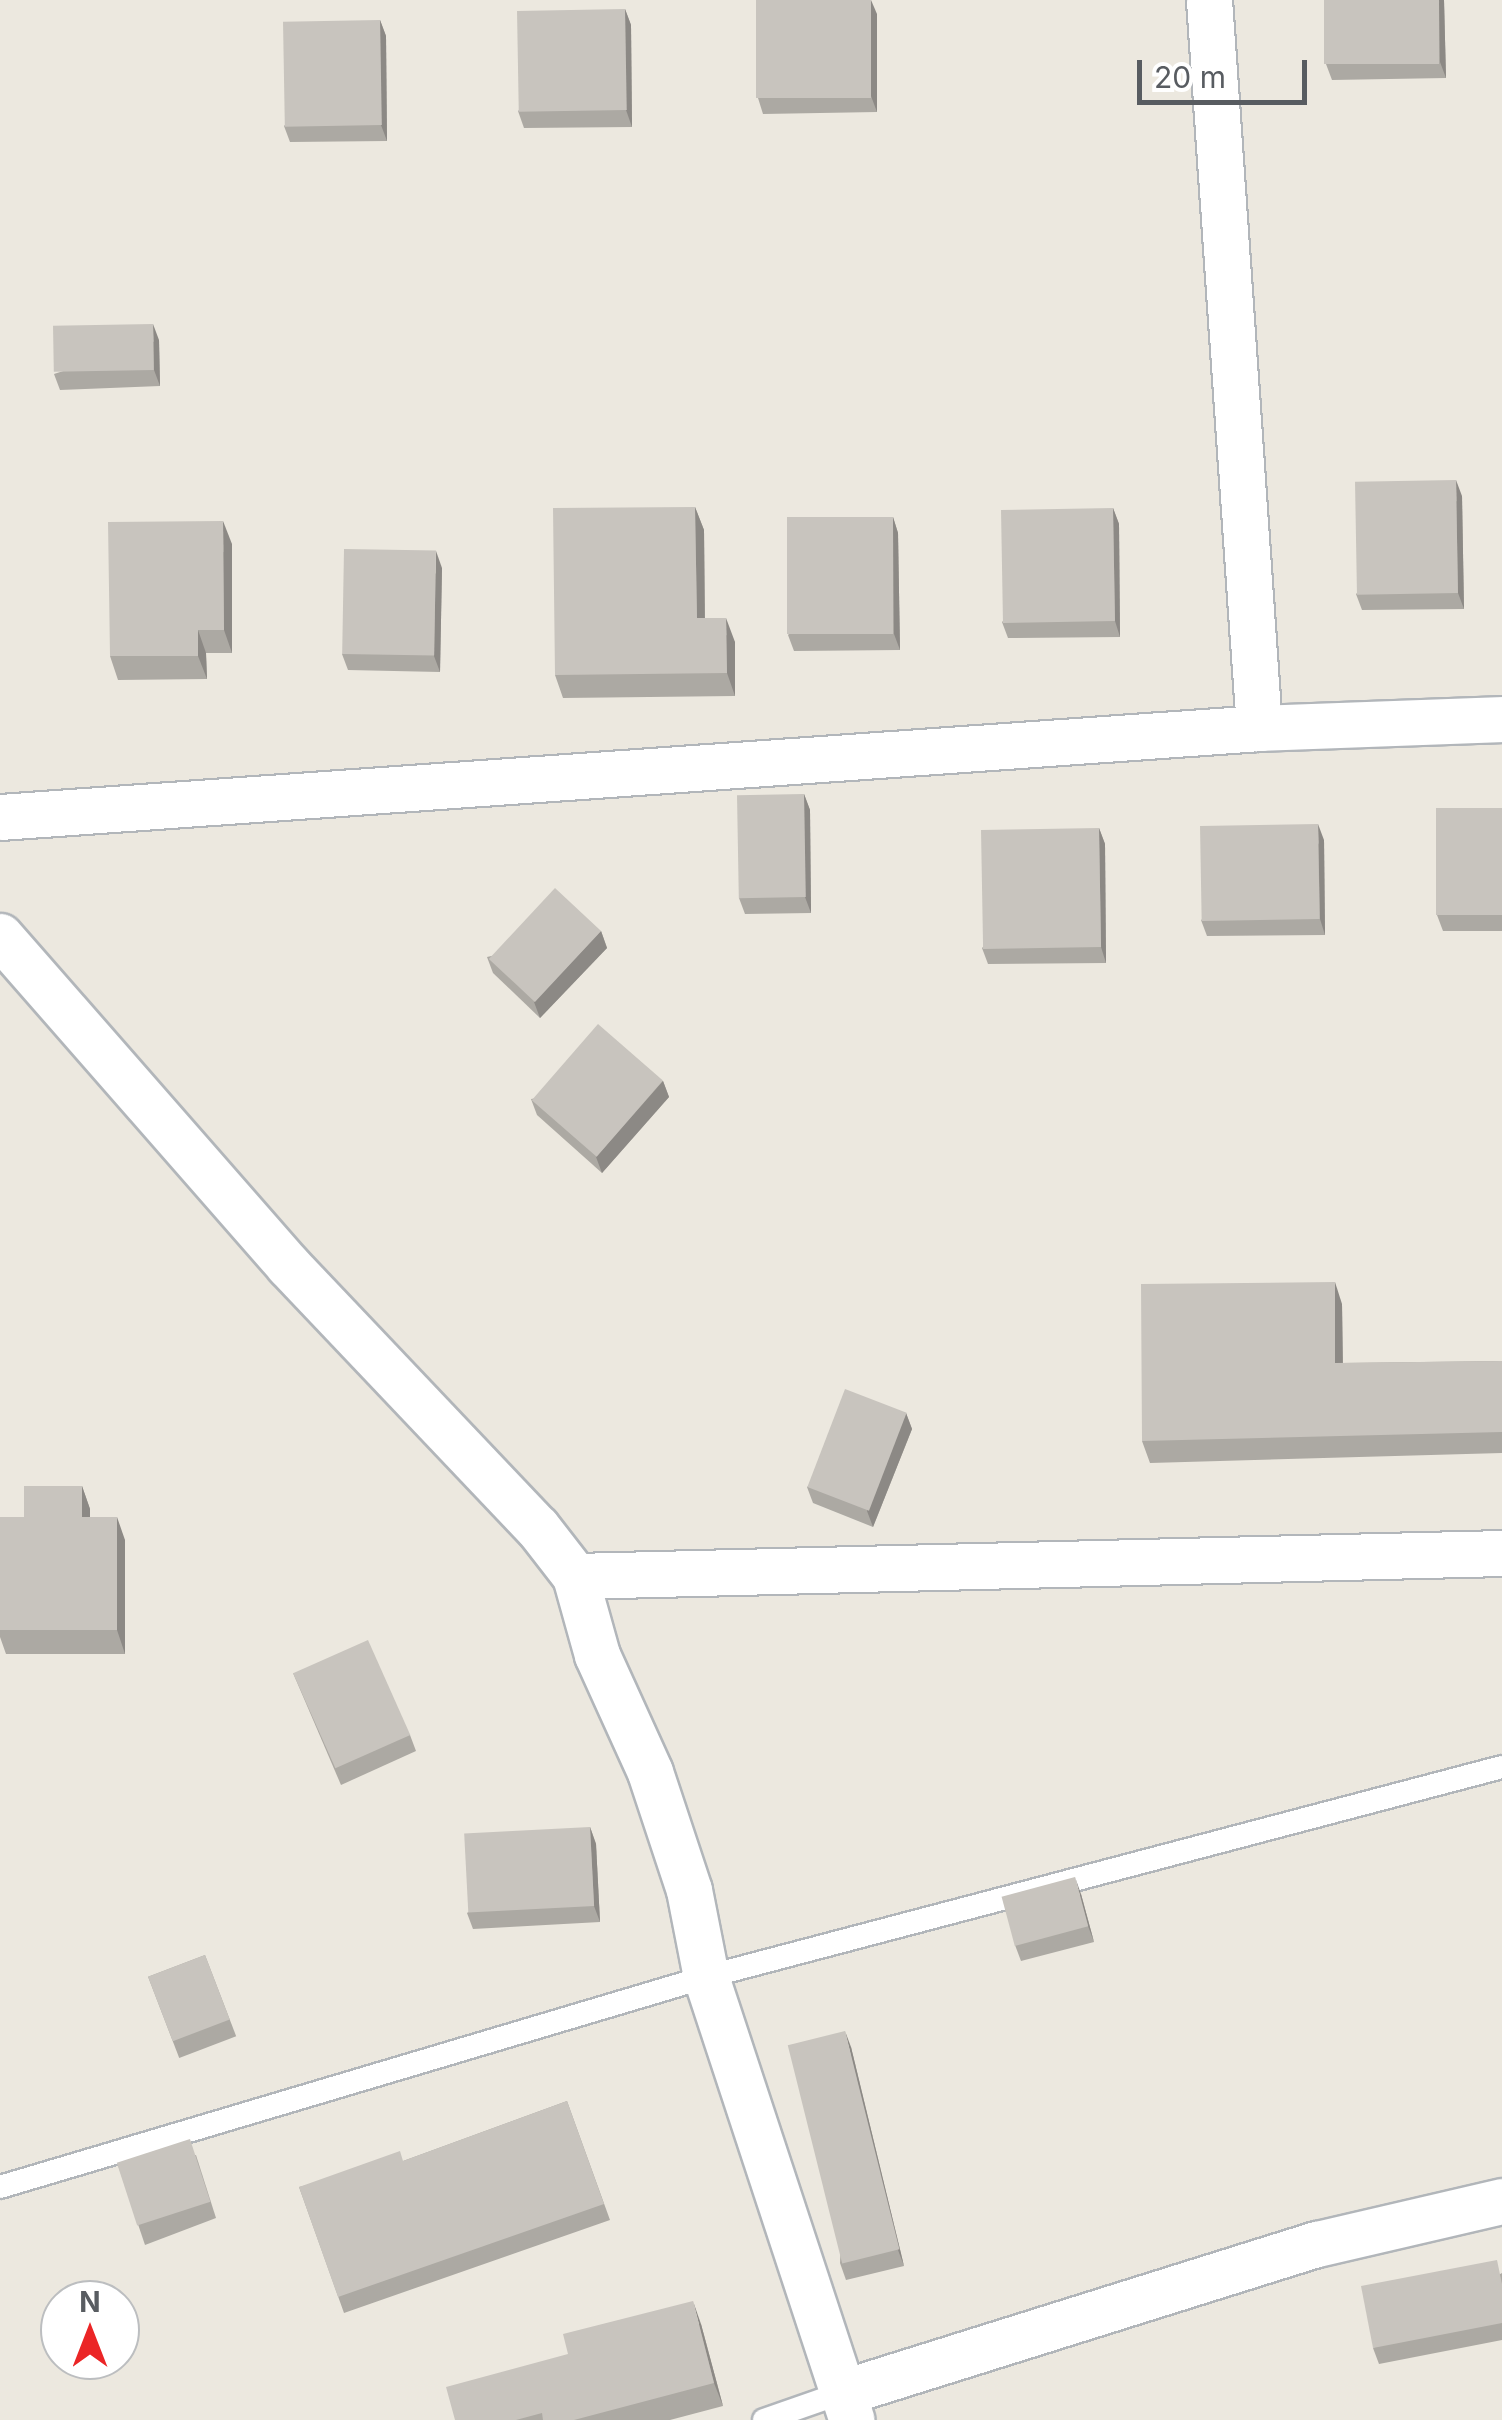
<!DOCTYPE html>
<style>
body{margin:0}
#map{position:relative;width:1502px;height:2420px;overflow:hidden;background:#ece8df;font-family:Inter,sans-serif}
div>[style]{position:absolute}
.roads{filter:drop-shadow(2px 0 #b2b6ba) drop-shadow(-2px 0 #b2b6ba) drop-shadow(0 2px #b2b6ba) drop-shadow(0 -2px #b2b6ba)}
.lane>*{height:22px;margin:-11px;padding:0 11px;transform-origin:11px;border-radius:11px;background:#fff}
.street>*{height:45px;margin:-22.5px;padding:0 22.5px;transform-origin:22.5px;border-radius:22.5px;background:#fff}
.wall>*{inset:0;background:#aca9a3;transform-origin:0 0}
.shaded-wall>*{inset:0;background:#8c8985}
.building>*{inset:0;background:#c8c4be;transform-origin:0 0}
span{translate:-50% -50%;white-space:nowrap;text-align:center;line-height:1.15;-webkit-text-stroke:8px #fff;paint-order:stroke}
.north{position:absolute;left:40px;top:2280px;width:100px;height:100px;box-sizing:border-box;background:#fff;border:2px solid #bcbec0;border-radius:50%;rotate:0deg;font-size:28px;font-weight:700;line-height:40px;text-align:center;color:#585c61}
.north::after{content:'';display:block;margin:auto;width:35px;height:45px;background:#eb2526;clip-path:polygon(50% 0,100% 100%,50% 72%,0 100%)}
.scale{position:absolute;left:1137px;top:60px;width:170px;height:45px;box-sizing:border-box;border:5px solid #585c61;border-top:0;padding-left:12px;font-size:30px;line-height:35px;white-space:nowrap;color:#585c61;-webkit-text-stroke:8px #fff;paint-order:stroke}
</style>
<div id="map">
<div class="roads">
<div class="lane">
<i style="left:0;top:2187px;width:737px;rotate:-16.57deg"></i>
<i style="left:706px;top:1977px;width:823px;rotate:-14.78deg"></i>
<i style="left:764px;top:2420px;width:85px;rotate:-19.3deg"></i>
</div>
<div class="street">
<i style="left:1209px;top:0;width:730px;rotate:86.07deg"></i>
<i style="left:0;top:817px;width:1262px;rotate:-4.04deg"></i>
<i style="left:1259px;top:728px;width:243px;rotate:-2.1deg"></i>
<i style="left:0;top:936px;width:437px;rotate:48.8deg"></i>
<i style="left:288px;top:1265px;width:361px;rotate:46.5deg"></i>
<i style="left:537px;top:1527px;width:62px;rotate:52.2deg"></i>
<i style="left:575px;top:1576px;width:82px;rotate:74.4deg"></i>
<i style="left:597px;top:1655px;width:128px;rotate:65.6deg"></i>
<i style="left:650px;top:1772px;width:124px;rotate:71.7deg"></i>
<i style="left:689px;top:1890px;width:89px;rotate:78.9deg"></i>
<i style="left:706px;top:1977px;width:466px;rotate:71.8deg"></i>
<i style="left:575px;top:1576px;width:927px;rotate:-1.42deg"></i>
<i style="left:844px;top:2392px;width:496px;rotate:-17.4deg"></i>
<i style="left:1317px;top:2244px;width:190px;rotate:-13.1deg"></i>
</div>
</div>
<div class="wall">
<i style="clip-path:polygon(1444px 0,1446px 78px,1332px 80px,1326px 64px)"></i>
<i style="clip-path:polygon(625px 9px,631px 25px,632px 127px,524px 128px,518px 111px)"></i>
<i style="clip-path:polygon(877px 14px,877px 112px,763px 114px,758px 98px)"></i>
<i style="clip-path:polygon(380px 20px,386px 36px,387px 141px,290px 142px,284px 126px)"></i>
<i style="clip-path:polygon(159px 340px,160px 386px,60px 390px,54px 374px)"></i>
<i style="clip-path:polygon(1462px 496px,1464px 609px,1362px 610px,1356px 594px)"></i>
<i style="clip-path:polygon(695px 507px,704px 530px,705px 618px,735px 642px,735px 696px,563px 698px,555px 675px)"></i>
<i style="clip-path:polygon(1113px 508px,1119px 524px,1120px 637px,1008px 638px,1002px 622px)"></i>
<i style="clip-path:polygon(893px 517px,898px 533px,900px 650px,794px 651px,788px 635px)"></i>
<i style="clip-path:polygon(232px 544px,232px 653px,206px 653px,207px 679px,118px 680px,110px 656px)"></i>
<i style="clip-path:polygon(442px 568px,440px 672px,348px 670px,342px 654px)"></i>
<i style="clip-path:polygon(804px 794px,810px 810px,811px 913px,745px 914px,739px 898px)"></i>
<i style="clip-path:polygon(1502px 808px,1502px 931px,1443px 931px,1437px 915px)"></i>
<i style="clip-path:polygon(1099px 828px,1105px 844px,1106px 963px,988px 964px,982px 948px)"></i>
<i style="clip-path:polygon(1324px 840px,1325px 935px,1207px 936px,1201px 920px)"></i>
<i style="clip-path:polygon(601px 931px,607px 948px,540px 1018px,493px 973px,487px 957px)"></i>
<i style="clip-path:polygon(663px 1081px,669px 1097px,602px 1173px,537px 1115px,531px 1099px)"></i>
<i style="clip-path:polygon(1342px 1304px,1343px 1363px,1502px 1361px,1502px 1453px,1150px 1463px,1142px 1441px)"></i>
<i style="clip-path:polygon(906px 1413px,912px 1429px,873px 1527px,813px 1503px,807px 1487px)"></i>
<i style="clip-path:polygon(82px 1486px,90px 1509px,90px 1517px,125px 1540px,125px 1654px,6px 1654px,0 1637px,0 1517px,24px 1517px)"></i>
<i style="clip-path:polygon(293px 1673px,410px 1735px,416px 1751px,341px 1785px)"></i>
<i style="clip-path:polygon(590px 1827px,596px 1844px,600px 1922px,473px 1929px,467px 1913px)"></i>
<i style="clip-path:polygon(1081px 1894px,1094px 1942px,1021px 1961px,1015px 1945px)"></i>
<i style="left:205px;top:1955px;width:87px;height:61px;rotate:69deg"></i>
<i style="clip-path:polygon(851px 2047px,904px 2266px,846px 2280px,840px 2263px)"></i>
<i style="clip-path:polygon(567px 2101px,610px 2220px,344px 2313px,299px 2187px,403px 2161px)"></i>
<i style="clip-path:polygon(196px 2155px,216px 2218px,145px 2245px,118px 2165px)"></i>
<i style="clip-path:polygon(1502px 2273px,1502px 2340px,1379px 2364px,1373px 2348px)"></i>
<i style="clip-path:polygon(701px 2324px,723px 2406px,670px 2420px,455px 2420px)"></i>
</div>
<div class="shaded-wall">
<i style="clip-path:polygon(871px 0,877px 14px,877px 112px,871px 96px)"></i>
<i style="clip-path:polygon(1439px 0,1444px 0,1446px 78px,1440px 62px)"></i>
<i style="clip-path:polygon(625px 9px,631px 25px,632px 127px,626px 110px)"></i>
<i style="clip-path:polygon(380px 20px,386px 36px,387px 141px,381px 125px)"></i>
<i style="clip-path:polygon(153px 324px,159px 340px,160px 386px,154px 370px)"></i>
<i style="clip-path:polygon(1456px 480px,1462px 496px,1464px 609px,1458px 593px)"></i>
<i style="clip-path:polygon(695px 507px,704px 530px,705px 642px,697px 618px)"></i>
<i style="clip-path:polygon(1113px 508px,1119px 524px,1120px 637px,1115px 621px)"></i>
<i style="clip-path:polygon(893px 517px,898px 533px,900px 650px,894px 634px)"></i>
<i style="clip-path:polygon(223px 521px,232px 544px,232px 653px,224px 630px)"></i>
<i style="clip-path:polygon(436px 551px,442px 568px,440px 672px,434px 656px)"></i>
<i style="clip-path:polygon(726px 618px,735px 642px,735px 696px,727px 673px)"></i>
<i style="clip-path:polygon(198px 630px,206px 653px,207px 679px,198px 656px)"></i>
<i style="clip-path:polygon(804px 794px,810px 810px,811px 913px,805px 897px)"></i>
<i style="clip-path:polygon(1318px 824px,1324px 840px,1325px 935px,1320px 919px)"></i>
<i style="clip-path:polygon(1099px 828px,1105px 844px,1106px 963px,1101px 947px)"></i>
<i style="clip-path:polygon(601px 931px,607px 948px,540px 1018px,534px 1002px)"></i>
<i style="clip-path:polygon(663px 1081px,669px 1097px,602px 1173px,596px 1157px)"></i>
<i style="clip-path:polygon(1335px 1282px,1342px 1304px,1343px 1384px,1335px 1363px)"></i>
<i style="clip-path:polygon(906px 1413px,912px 1429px,873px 1527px,867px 1511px)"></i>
<i style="clip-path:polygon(82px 1486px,90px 1509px,90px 1540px,82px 1517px)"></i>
<i style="clip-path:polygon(117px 1517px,125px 1540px,125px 1654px,117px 1630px)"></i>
<i style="clip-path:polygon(590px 1827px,596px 1844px,600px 1922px,594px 1906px)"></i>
<i style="clip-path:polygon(1075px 1877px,1081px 1894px,1094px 1942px,1088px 1926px)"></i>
<i style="clip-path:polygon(845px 2031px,851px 2047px,904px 2266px,898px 2250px)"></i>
<i style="clip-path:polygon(693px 2301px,701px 2324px,723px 2406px,714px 2383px)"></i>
</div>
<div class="building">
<i style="left:756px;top:0;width:115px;height:98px"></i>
<i style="left:1324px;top:0;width:115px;height:64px"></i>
<i style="left:625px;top:9px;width:101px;height:108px;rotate:89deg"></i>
<i style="left:380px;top:20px;width:105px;height:97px;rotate:89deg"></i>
<i style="left:153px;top:324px;width:46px;height:100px;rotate:89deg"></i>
<i style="left:1456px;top:480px;width:113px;height:101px;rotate:89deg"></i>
<i style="clip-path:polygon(695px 507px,697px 618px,726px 618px,727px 673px,555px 675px,553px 508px)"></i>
<i style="left:1113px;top:508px;width:113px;height:112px;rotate:89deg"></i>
<i style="left:893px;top:517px;width:117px;height:106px;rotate:90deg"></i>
<i style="clip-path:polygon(223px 521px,224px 630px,198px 630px,198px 656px,110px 656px,108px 522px)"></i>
<i style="left:344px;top:549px;width:92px;height:105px;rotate:1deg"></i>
<i style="left:804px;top:794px;width:103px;height:67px;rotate:89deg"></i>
<i style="left:1502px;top:808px;width:107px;height:66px;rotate:90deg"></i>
<i style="left:1318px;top:824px;width:95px;height:118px;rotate:89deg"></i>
<i style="left:1099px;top:828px;width:119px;height:118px;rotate:89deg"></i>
<i style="left:555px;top:888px;width:63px;height:97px;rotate:43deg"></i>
<i style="left:598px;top:1024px;width:86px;height:101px;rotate:41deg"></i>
<i style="clip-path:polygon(1335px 1282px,1335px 1363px,1502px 1361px,1502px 1432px,1142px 1441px,1141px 1284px)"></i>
<i style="left:845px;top:1389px;width:66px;height:105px;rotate:21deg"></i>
<i style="clip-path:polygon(24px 1486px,82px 1486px,82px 1517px,117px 1517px,117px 1630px,0 1630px,0 1517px,24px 1517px)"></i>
<i style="left:368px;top:1640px;width:104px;height:82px;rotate:66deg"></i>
<i style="left:590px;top:1827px;width:79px;height:126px;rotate:87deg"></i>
<i style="left:1075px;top:1877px;width:51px;height:76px;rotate:75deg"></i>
<i style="left:205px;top:1955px;width:69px;height:61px;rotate:69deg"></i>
<i style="left:845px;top:2031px;width:225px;height:59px;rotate:76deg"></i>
<i style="clip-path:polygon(567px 2101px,604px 2204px,338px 2297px,299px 2187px,400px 2151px,403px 2161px)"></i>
<i style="left:190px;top:2139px;width:66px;height:77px;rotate:72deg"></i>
<i style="clip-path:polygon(1497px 2260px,1502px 2284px,1502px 2323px,1373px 2348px,1361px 2286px)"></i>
<i style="clip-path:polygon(693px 2301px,714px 2383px,574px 2420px,543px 2420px,542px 2413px,516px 2420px,455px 2420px,446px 2387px,568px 2354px,563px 2334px)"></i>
</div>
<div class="north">N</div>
<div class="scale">20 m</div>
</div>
